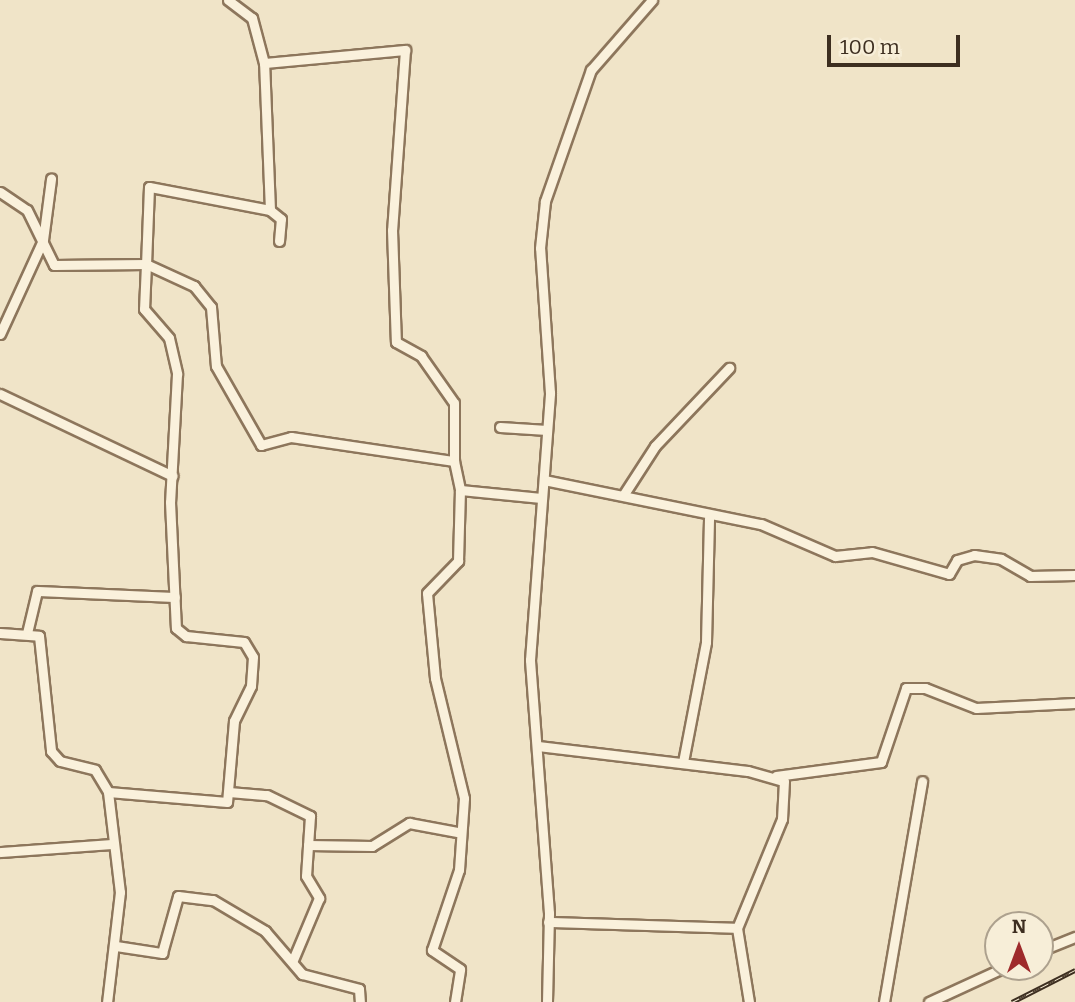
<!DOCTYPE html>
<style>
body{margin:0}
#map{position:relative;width:1075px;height:1002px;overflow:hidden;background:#f0e4c8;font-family:Bitter,serif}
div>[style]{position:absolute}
.roads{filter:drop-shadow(2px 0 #8d765c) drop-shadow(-2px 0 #8d765c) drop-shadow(0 2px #8d765c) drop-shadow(0 -2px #8d765c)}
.street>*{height:9px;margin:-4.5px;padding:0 4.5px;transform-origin:4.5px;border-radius:4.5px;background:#faf1dc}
.rail>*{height:5px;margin-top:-2.5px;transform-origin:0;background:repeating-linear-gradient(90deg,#f7eed8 0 8px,#3d2e20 0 16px);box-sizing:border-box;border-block:2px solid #3d2e20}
span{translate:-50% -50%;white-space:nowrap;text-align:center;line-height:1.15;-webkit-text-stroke:7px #f7eed8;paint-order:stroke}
.north{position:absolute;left:984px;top:911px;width:70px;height:70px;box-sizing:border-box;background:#f7eed8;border:2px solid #ada18e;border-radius:50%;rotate:0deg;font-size:19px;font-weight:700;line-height:28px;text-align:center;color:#3d2e20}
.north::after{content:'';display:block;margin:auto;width:24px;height:32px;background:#9e2a2b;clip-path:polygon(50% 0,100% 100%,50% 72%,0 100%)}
.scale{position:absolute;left:827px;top:35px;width:133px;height:32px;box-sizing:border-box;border:4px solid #3d2e20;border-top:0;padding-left:9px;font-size:21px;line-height:24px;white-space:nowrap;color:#3d2e20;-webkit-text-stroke:5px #f7eed8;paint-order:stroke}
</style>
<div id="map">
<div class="roads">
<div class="street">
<i style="left:228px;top:0;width:30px;rotate:37deg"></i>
<i style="left:252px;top:18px;width:47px;rotate:75.1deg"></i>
<i style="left:0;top:192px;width:32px;rotate:34deg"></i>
<i style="left:27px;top:210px;width:61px;rotate:63.9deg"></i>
<i style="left:54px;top:265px;width:92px;rotate:-0.6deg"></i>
<i style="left:146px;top:264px;width:45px;rotate:92.5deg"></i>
<i style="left:144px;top:309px;width:38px;rotate:49deg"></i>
<i style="left:169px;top:338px;width:37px;rotate:77deg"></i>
<i style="left:177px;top:374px;width:128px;rotate:93.1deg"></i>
<i style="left:170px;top:502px;width:126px;rotate:87.3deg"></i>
<i style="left:176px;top:628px;width:13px;rotate:39deg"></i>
<i style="left:186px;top:636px;width:58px;rotate:5.9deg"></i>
<i style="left:244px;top:642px;width:17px;rotate:59deg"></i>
<i style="left:253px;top:657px;width:29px;rotate:94deg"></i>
<i style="left:251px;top:686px;width:39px;rotate:116deg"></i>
<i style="left:234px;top:721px;width:81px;rotate:94.9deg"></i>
<i style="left:227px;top:802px;width:119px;rotate:-175.2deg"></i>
<i style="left:270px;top:210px;width:147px;rotate:-92.3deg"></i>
<i style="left:264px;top:63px;width:142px;rotate:-5.3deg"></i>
<i style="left:405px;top:50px;width:180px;rotate:94.1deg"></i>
<i style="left:392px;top:230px;width:112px;rotate:88deg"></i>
<i style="left:396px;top:342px;width:29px;rotate:29deg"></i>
<i style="left:421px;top:356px;width:57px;rotate:54.9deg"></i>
<i style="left:454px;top:403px;width:58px;rotate:90deg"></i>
<i style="left:279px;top:241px;width:22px;rotate:-85deg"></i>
<i style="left:281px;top:219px;width:14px;rotate:-141deg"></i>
<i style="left:270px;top:210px;width:123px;rotate:-169.2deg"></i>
<i style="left:149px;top:187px;width:77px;rotate:92.2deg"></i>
<i style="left:146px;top:264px;width:53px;rotate:24.6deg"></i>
<i style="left:194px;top:286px;width:27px;rotate:51deg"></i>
<i style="left:211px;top:307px;width:59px;rotate:85.2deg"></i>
<i style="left:216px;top:366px;width:91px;rotate:60.3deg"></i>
<i style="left:261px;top:445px;width:31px;rotate:-15deg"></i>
<i style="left:291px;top:437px;width:165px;rotate:8.4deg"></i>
<i style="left:454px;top:461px;width:30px;rotate:78deg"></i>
<i style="left:0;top:334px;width:103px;rotate:-65.4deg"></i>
<i style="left:43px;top:240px;width:62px;rotate:-82.5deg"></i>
<i style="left:0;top:394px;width:191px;rotate:25.4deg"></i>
<i style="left:500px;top:427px;width:47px;rotate:3.7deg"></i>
<i style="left:544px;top:480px;width:221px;rotate:11.5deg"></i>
<i style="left:761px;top:524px;width:81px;rotate:23.4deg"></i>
<i style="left:835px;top:556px;width:37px;rotate:-6deg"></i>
<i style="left:872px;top:552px;width:80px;rotate:15.9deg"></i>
<i style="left:949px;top:574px;width:16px;rotate:-60deg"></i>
<i style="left:957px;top:560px;width:18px;rotate:-16deg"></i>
<i style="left:974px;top:555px;width:27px;rotate:8deg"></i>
<i style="left:1001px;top:559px;width:34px;rotate:30deg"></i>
<i style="left:1030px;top:576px;width:45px;rotate:-1.3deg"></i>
<i style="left:624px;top:494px;width:57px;rotate:-57.1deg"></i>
<i style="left:655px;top:446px;width:108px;rotate:-46.5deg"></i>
<i style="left:0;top:633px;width:39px;rotate:4deg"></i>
<i style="left:39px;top:636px;width:116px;rotate:84deg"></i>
<i style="left:51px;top:751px;width:13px;rotate:48deg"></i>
<i style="left:60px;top:761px;width:36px;rotate:14deg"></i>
<i style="left:95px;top:770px;width:26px;rotate:59deg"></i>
<i style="left:108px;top:792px;width:101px;rotate:83.2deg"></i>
<i style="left:120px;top:892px;width:111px;rotate:96.7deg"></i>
<i style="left:27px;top:633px;width:43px;rotate:-76.6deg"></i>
<i style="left:37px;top:591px;width:138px;rotate:2.5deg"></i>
<i style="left:538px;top:746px;width:211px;rotate:6.8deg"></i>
<i style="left:748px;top:771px;width:37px;rotate:16deg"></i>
<i style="left:784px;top:781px;width:38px;rotate:93deg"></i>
<i style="left:782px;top:819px;width:118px;rotate:112.4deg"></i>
<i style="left:737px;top:928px;width:75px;rotate:80.8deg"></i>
<i style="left:683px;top:762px;width:122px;rotate:-79.1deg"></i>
<i style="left:706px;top:642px;width:124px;rotate:-88.6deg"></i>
<i style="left:776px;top:776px;width:106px;rotate:-7.6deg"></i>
<i style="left:881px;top:762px;width:78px;rotate:-71.3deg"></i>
<i style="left:906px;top:688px;width:19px"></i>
<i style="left:925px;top:688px;width:55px;rotate:21.4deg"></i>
<i style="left:976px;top:708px;width:99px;rotate:-2.9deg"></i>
<i style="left:229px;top:792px;width:38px;rotate:5deg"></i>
<i style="left:267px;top:795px;width:48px;rotate:26deg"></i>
<i style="left:310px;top:816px;width:60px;rotate:93.8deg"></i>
<i style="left:306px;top:876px;width:26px;rotate:59deg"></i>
<i style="left:319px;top:898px;width:67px;rotate:112.8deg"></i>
<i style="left:308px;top:845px;width:64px;rotate:0.9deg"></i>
<i style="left:372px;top:846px;width:44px;rotate:-31.9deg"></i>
<i style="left:409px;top:823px;width:49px;rotate:10.6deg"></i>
<i style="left:0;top:852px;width:111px;rotate:-4.1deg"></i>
<i style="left:548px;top:922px;width:189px;rotate:1.8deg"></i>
<i style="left:116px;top:946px;width:47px;rotate:8.7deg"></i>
<i style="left:162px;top:953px;width:59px;rotate:-74.3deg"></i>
<i style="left:178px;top:896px;width:35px;rotate:7deg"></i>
<i style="left:213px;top:900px;width:61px;rotate:30.8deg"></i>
<i style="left:265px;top:931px;width:57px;rotate:49.3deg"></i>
<i style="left:302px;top:974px;width:59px;rotate:14.7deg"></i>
<i style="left:359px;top:989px;width:13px;rotate:86deg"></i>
<i style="left:1040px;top:951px;width:38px;rotate:-22deg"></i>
<i style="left:455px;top:1002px;width:33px;rotate:-81deg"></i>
<i style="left:460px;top:969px;width:34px;rotate:-146deg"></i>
<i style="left:432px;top:950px;width:84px;rotate:-71.4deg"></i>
<i style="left:459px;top:870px;width:72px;rotate:-86deg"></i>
<i style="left:464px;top:798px;width:123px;rotate:-103.6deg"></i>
<i style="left:435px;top:678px;width:85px;rotate:-95.4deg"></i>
<i style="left:427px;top:593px;width:45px;rotate:-45.9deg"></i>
<i style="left:458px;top:561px;width:71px;rotate:-88.4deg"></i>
<i style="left:460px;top:490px;width:82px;rotate:5.6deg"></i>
<i style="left:547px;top:1002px;width:89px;rotate:-88.7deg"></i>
<i style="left:549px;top:913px;width:254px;rotate:-94.3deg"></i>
<i style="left:530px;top:660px;width:268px;rotate:-85.7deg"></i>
<i style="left:550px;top:393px;width:145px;rotate:-93.9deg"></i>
<i style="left:540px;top:248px;width:47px;rotate:-83.9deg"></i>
<i style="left:545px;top:201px;width:139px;rotate:-70.7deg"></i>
<i style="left:591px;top:70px;width:93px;rotate:-48.9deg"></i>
<i style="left:884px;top:1002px;width:224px;rotate:-80.2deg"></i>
<i style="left:929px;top:1002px;width:84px;rotate:-24.7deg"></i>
</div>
</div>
<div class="rail">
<i style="left:1012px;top:1002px;width:71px;rotate:-26.9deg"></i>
</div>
<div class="north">N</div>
<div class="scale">100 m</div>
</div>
